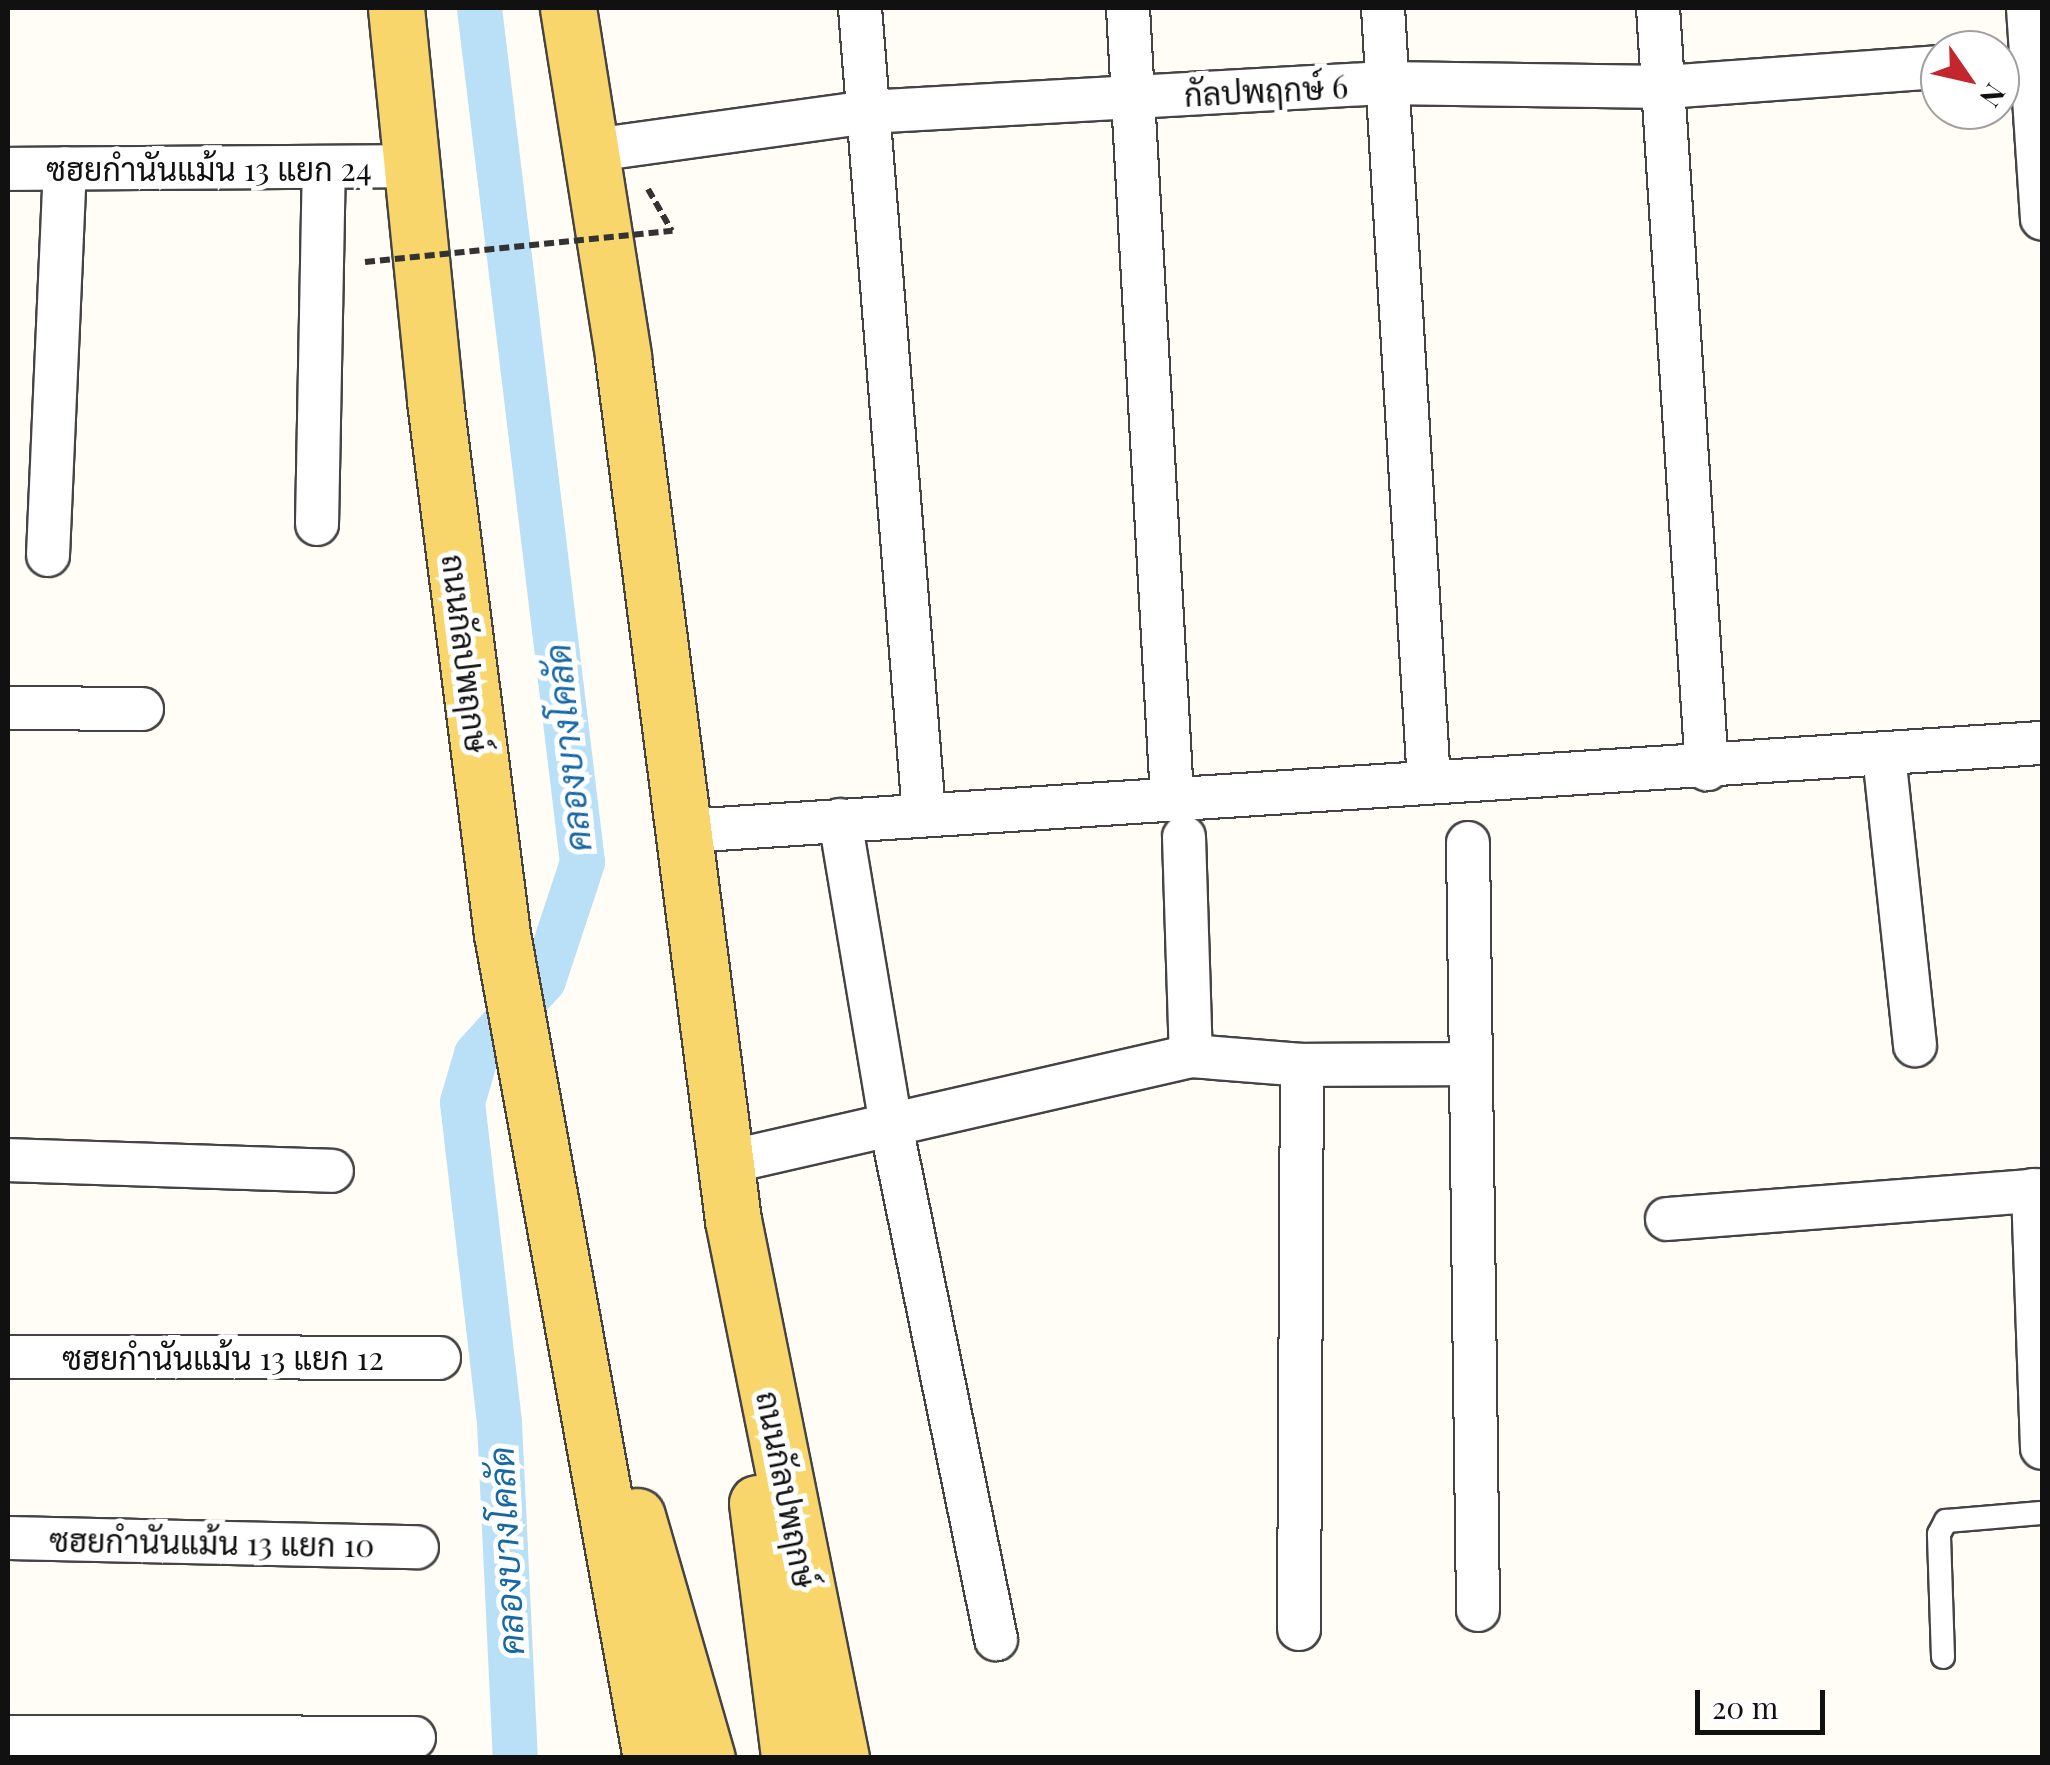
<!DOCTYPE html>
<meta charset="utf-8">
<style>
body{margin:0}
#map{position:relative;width:2050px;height:1765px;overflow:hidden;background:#fffdf5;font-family:"Playfair Display",Sarabun,serif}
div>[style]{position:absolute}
.canal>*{height:45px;margin:-22.5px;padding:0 22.5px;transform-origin:22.5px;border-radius:22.5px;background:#b9e0f7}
.path>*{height:6px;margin-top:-3px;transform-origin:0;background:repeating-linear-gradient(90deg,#333 0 10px,transparent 0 15px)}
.roads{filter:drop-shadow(2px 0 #444) drop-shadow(-2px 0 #444) drop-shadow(0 2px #444) drop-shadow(0 -2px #444)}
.service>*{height:22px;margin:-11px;padding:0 11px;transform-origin:11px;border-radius:11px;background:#fff}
.minor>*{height:42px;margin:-21px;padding:0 21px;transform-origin:21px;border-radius:21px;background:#fff}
.primary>*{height:55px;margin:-27.5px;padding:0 27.5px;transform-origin:27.5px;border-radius:27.5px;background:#f9d66b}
.path-bridge>*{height:6px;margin-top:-3px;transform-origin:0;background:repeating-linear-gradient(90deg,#333 0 10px,transparent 0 15px)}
span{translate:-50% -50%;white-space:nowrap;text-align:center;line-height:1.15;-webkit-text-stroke:10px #fff;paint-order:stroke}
.street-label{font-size:32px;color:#111}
.water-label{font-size:35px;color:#1768a6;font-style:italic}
.frame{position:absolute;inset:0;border:10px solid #111;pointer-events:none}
.north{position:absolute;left:1920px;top:30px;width:100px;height:100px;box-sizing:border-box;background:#fff;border:2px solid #a0a0a0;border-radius:50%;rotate:124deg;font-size:28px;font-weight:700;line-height:40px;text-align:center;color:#111}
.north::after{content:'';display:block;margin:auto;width:35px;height:45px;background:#c4262e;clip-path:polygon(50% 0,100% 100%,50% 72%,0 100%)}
.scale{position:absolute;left:1695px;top:1690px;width:130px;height:45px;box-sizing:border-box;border:5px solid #111;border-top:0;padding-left:12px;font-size:30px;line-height:35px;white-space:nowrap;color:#111;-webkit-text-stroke:8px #fff;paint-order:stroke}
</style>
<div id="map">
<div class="canal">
<i style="left:479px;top:8px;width:860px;rotate:83.12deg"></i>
<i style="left:582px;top:862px;width:124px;rotate:108.3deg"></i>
<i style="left:543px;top:980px;width:100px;rotate:132.2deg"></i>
<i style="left:476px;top:1054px;width:50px;rotate:106.3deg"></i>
<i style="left:462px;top:1102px;width:322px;rotate:83.4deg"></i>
<i style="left:499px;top:1422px;width:336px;rotate:87.3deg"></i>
</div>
<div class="path">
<i style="left:648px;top:189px;width:48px;rotate:60.3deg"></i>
</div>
<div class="roads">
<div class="service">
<i style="left:1943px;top:1657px;width:123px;rotate:-91.9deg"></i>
<i style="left:1939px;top:1534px;width:15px;rotate:-62deg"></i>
<i style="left:1946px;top:1521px;width:96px;rotate:-4.8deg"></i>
</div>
<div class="minor">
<i style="left:860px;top:8px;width:809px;rotate:85.46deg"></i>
<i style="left:1128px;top:8px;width:791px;rotate:86.81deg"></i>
<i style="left:1383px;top:8px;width:776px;rotate:86.6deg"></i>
<i style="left:1658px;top:8px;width:763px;rotate:86.32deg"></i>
<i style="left:2028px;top:8px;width:211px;rotate:86.2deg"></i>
<i style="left:594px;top:150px;width:276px;rotate:-7.9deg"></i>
<i style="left:867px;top:112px;width:518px;rotate:-3.21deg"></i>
<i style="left:1384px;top:83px;width:282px;rotate:0.8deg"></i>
<i style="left:1666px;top:87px;width:275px;rotate:-4.2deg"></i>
<i style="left:8px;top:169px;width:403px;rotate:-0.4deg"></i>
<i style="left:317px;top:524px;width:355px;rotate:-88.9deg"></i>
<i style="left:48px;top:555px;width:387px;rotate:-87.5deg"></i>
<i style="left:8px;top:708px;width:134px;rotate:0.4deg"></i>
<i style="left:1884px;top:755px;width:292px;rotate:83.9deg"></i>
<i style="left:840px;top:820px;width:310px;rotate:80.5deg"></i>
<i style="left:891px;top:1126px;width:524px;rotate:78.43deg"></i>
<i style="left:687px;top:831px;width:1358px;rotate:-3.72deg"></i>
<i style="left:1184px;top:837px;width:219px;rotate:88.2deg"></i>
<i style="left:1468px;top:843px;width:767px;rotate:89.25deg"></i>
<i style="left:8px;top:1160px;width:324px;rotate:1.9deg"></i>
<i style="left:724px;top:1163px;width:479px;rotate:-12.9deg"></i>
<i style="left:1191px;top:1056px;width:111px;rotate:4.6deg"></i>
<i style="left:1302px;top:1065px;width:165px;rotate:-0.3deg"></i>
<i style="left:2033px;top:1190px;width:258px;rotate:88deg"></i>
<i style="left:1667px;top:1219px;width:376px;rotate:-4.4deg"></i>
<i style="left:8px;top:1357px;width:431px;rotate:0.1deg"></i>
<i style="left:8px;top:1538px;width:409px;rotate:1.3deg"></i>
<i style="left:1299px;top:1629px;width:564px;rotate:-89.7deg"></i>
<i style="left:8px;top:1737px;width:406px;rotate:0.1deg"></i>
</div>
<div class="primary">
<i style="left:396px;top:8px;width:395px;rotate:84.3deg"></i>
<i style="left:435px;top:401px;width:537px;rotate:82.84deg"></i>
<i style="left:502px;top:934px;width:837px;rotate:79.75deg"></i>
<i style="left:568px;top:8px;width:353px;rotate:81deg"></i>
<i style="left:623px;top:357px;width:870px;rotate:82.74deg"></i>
<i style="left:733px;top:1220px;width:549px;rotate:78.65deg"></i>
<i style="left:757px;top:1503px;width:257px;rotate:82.8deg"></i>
<i style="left:637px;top:1516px;width:252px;rotate:73.9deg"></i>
</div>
</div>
<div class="path-bridge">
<i style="left:365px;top:262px;width:309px;rotate:-5.8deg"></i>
</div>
<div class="street-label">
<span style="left:1266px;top:90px;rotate:-3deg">กัลปพฤกษ์ 6</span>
<span style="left:209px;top:168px">ซฮยกำนันแม้น 13 แยก 24</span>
<span style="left:466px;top:653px;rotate:83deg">ถนนกัลปพฤกษ์</span>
<span style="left:223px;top:1357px">ซฮยกำนันแม้น 13 แยก 12</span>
<span style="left:787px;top:1489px;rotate:79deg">ถนนกัลปพฤกษ์</span>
<span style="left:212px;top:1542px;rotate:1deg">ซฮยกำนันแม้น 13 แยก 10</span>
</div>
<div class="water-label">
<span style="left:567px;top:748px;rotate:-96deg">คลองบางโคลัด</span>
<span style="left:505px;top:1551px;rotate:-93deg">คลองบางโคลัด</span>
</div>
<div class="frame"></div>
<div class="north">N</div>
<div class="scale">20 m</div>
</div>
